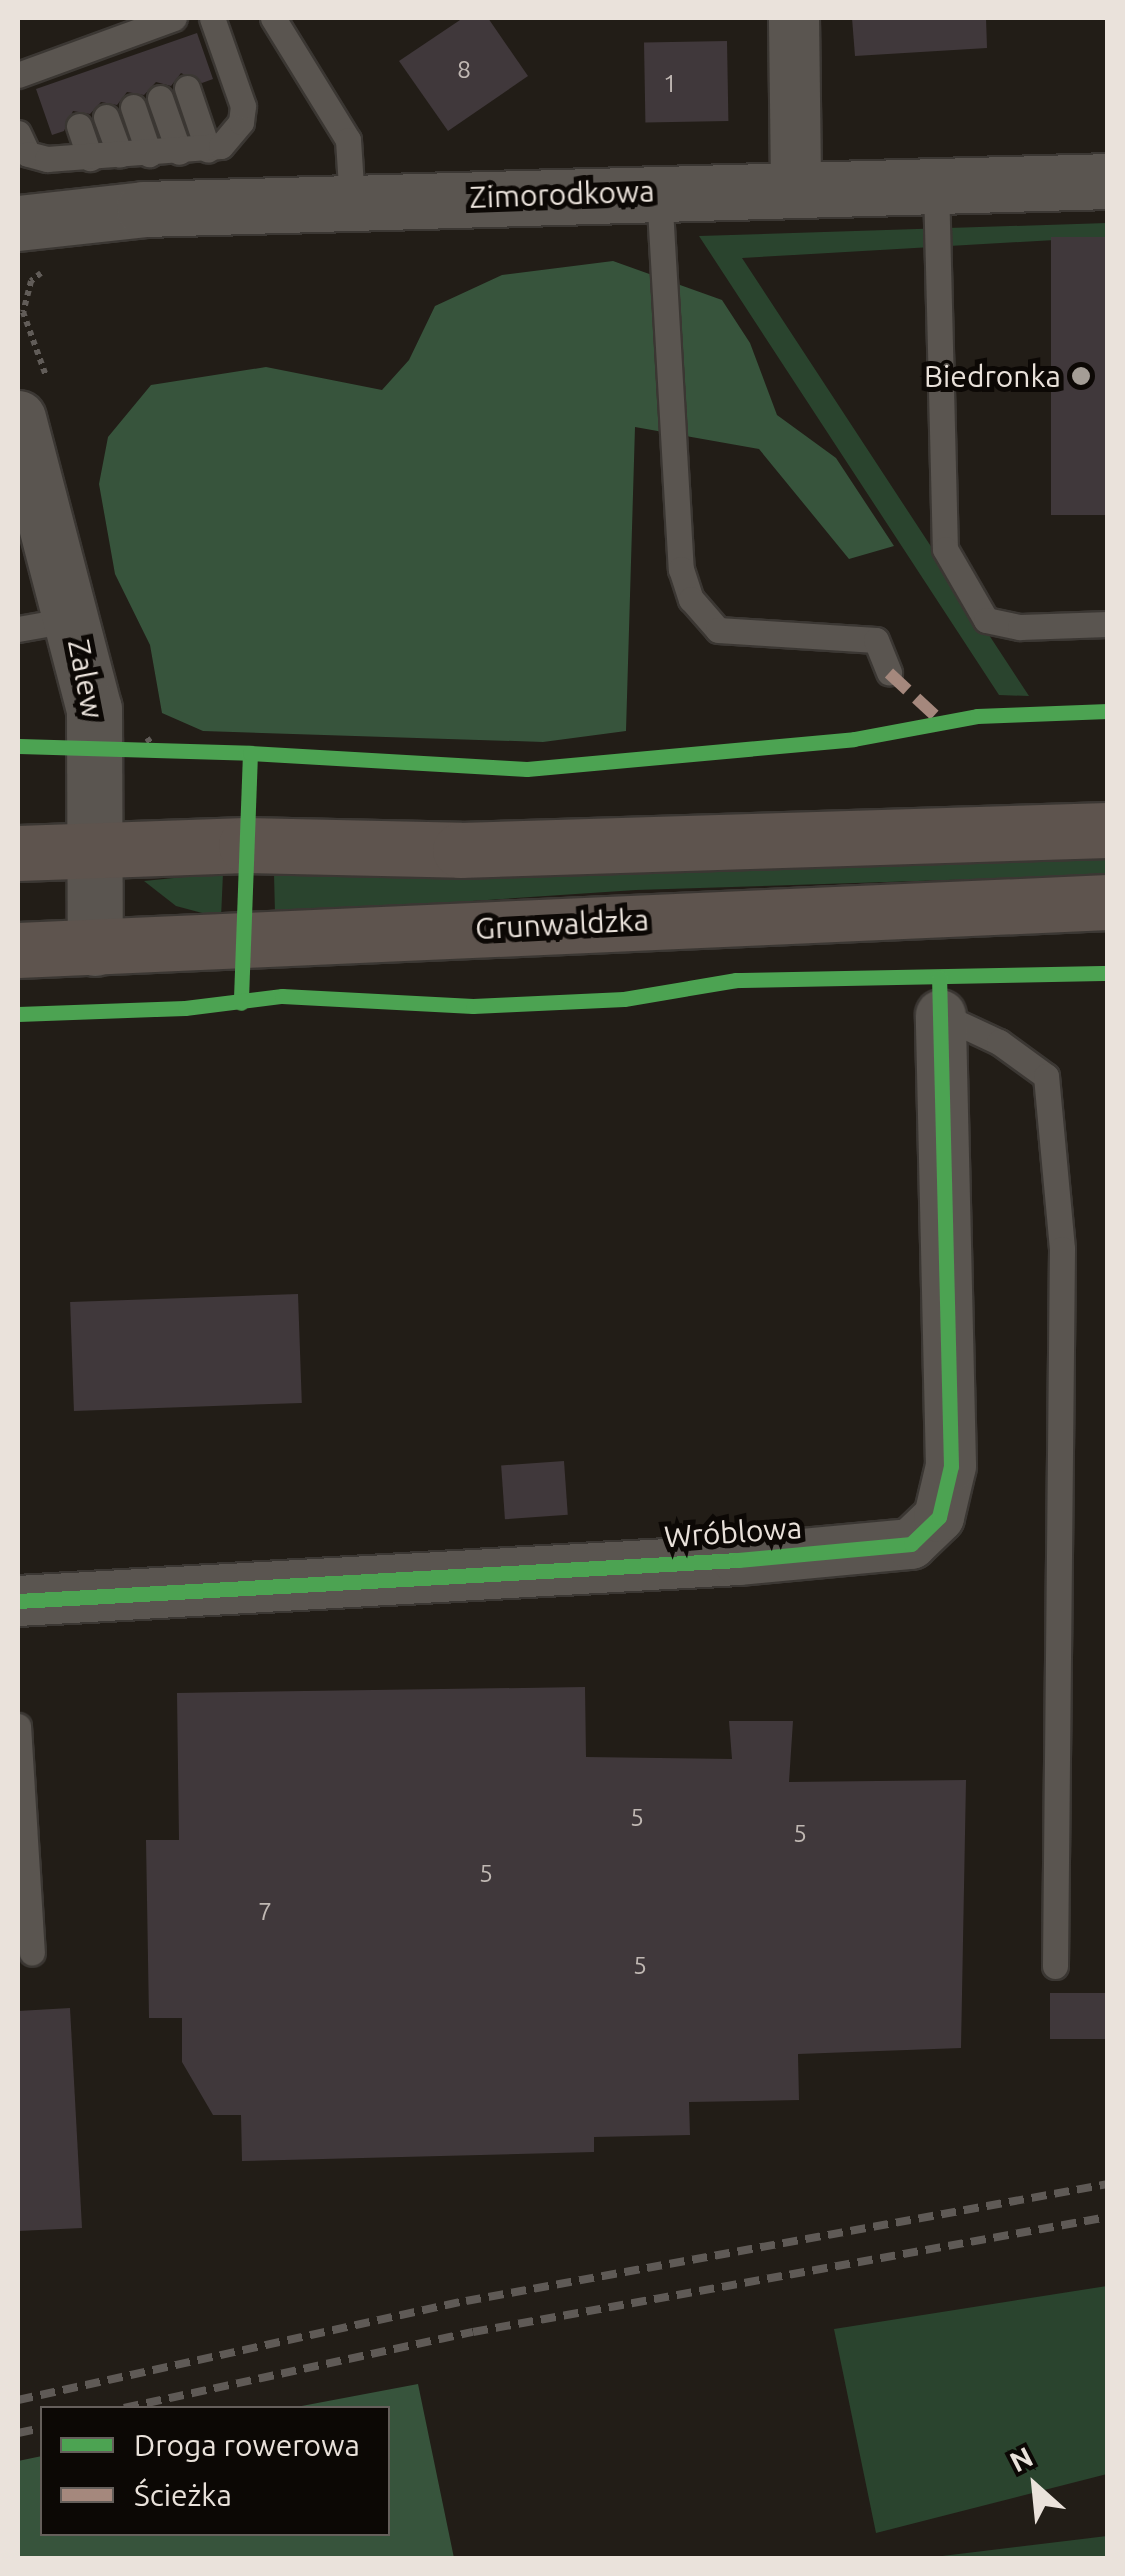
<!DOCTYPE html>
<meta charset="utf-8">
<style>
body{margin:0}
#map{position:relative;width:1125px;height:2576px;overflow:hidden;background:#221d17;font-family:Ubuntu,sans-serif}
div>[style]{position:absolute}
.green>*{inset:0;background:#2a442e}
.forest>*{inset:0;background:#37543c}
.building>*{inset:0;background:#40383b;transform-origin:0 0}
.path>*{height:6px;margin-top:-3px;transform-origin:0;background:repeating-linear-gradient(90deg,#615c58 0 5px,transparent 0 10px)}
.roads{filter:drop-shadow(2px 0 #3b3733) drop-shadow(-2px 0 #3b3733) drop-shadow(0 2px #3b3733) drop-shadow(0 -2px #3b3733)}
.service>*{height:25px;margin:-12.5px;padding:0 12.5px;transform-origin:12.5px;border-radius:12.5px;background:#5a5550}
.minor>*{height:50px;margin:-25px;padding:0 25px;transform-origin:25px;border-radius:25px;background:#5a5550}
.tertiary>*{height:55px;margin:-27.5px;padding:0 27.5px;transform-origin:27.5px;border-radius:27.5px;background:#5a5550}
.primary>*{height:55px;margin:-27.5px;padding:0 27.5px;transform-origin:27.5px;border-radius:27.5px;background:#5e544e}
.rail>*{height:8px;margin-top:-4px;transform-origin:0;background:repeating-linear-gradient(90deg,#5f5a56 0 15px,transparent 0 23px)}
.quiet>*{height:12px;margin-top:-6px;transform-origin:0;background:repeating-linear-gradient(90deg,#a5887d 0 25px,transparent 0 37px)}
.cycleway>*{height:15px;margin:-7.5px;padding:0 7.5px;transform-origin:7.5px;border-radius:7.5px;background:#4ca352}
.dots>*{width:28px;height:28px;translate:-50% -50%;box-sizing:border-box;border:5px solid #0c0805;border-radius:50%}
span{translate:-50% -50%;white-space:nowrap;text-align:center;line-height:1.15;-webkit-text-stroke:10px #0c0805;paint-order:stroke}
.number-label{font-size:25px;color:#c0b8b3}
.number-label span{-webkit-text-stroke-width:0}
.street-label{font-size:30px;color:#eae2db}
.poi-label{font-size:30px;color:#eae2db}
.right{translate:-100% -50%;text-align:right}
.frame{position:absolute;inset:0;border:20px solid #eae2db;pointer-events:none}
.legend{position:absolute;left:40px;top:2406px;width:350px;height:130px;box-sizing:border-box;background:#0c0805;border:2px solid #655f5b;margin:0;padding:12px 18px;list-style:none;font-size:30px;color:#eae2db}
.legend li{display:flex;align-items:center;gap:20px;height:50px}
.legend b{width:50px;border:2px solid #655f5b}
.north{position:absolute;left:985px;top:2436px;width:100px;height:100px;-webkit-text-stroke:8px #0c0805;paint-order:stroke;rotate:333deg;font-size:28px;font-weight:700;line-height:40px;text-align:center;color:#eae2db}
.north::after{content:'';display:block;margin:auto;width:35px;height:45px;background:#eae2db;clip-path:polygon(50% 0,100% 100%,50% 72%,0 100%)}
</style>
<div id="map">
<div class="green">
<i style="clip-path:polygon(1107px 223px,1107px 237px,742px 258px,1029px 696px,999px 695px,699px 236px)"></i>
<i style="clip-path:polygon(1108px 856px,1107px 875px,636px 890px,275px 914px,274px 874px,487px 878px)"></i>
<i style="clip-path:polygon(223px 873px,221px 918px,176px 906px,144px 881px)"></i>
<i style="clip-path:polygon(1107px 2286px,1107px 2474px,876px 2533px,834px 2329px)"></i>
<i style="clip-path:polygon(1107px 2536px,1107px 2558px,926px 2558px)"></i>
</div>
<div class="forest">
<i style="clip-path:polygon(613px 261px,722px 300px,750px 343px,777px 415px,836px 458px,894px 546px,849px 559px,759px 449px,635px 427px,626px 731px,543px 742px,203px 731px,162px 713px,150px 645px,115px 574px,99px 484px,108px 437px,151px 385px,266px 367px,382px 390px,409px 360px,435px 306px,502px 275px)"></i>
<i style="clip-path:polygon(418px 2384px,454px 2558px,18px 2558px,18px 2461px,42px 2456px,42px 2534px,388px 2534px,388px 2408px,291px 2408px)"></i>
</div>
<div class="building">
<i style="clip-path:polygon(463px 18px,488px 18px,528px 76px,448px 131px,399px 61px)"></i>
<i style="clip-path:polygon(852px 18px,986px 18px,987px 48px,855px 56px)"></i>
<i style="clip-path:polygon(197px 33px,213px 79px,202px 83px,181px 73px,171px 86px,156px 82px,144px 95px,127px 92px,117px 105px,101px 102px,90px 114px,73px 111px,64px 131px,52px 135px,36px 89px)"></i>
<i style="left:727px;top:41px;width:80px;height:83px;rotate:89deg"></i>
<i style="left:1108px;top:237px;width:278px;height:57px;rotate:90deg"></i>
<i style="left:298px;top:1294px;width:109px;height:228px;rotate:88deg"></i>
<i style="left:564px;top:1461px;width:54px;height:63px;rotate:86deg"></i>
<i style="clip-path:polygon(585px 1687px,586px 1757px,732px 1759px,729px 1721px,793px 1721px,789px 1782px,966px 1780px,961px 2048px,798px 2054px,799px 2100px,689px 2102px,690px 2135px,594px 2137px,594px 2152px,242px 2161px,241px 2115px,213px 2115px,182px 2062px,182px 2018px,149px 2018px,146px 1840px,179px 1840px,177px 1693px)"></i>
<i style="left:1108px;top:1993px;width:46px;height:58px;rotate:90deg"></i>
<i style="clip-path:polygon(70px 2008px,82px 2228px,18px 2231px,18px 2011px)"></i>
</div>
<div class="path">
<i style="left:41px;top:273px;width:13px;rotate:141deg"></i>
<i style="left:31px;top:281px;width:32px;rotate:104deg"></i>
<i style="left:23px;top:312px;width:68px;rotate:70.2deg"></i>
<i style="left:147px;top:738px;width:19px;rotate:54deg"></i>
</div>
<div class="roads">
<div class="service">
<i style="left:273px;top:18px;width:143px;rotate:58.4deg"></i>
<i style="left:348px;top:140px;width:62px;rotate:86.3deg"></i>
<i style="left:18px;top:75px;width:166px;rotate:-20.1deg"></i>
<i style="left:187px;top:88px;width:65px;rotate:71.3deg"></i>
<i style="left:160px;top:98px;width:57px;rotate:70.6deg"></i>
<i style="left:133px;top:107px;width:50px;rotate:71.2deg"></i>
<i style="left:106px;top:117px;width:40px;rotate:69.8deg"></i>
<i style="left:79px;top:126px;width:34px;rotate:71deg"></i>
<i style="left:18px;top:133px;width:23px;rotate:65deg"></i>
<i style="left:28px;top:154px;width:20px;rotate:15deg"></i>
<i style="left:47px;top:159px;width:174px;rotate:-4.3deg"></i>
<i style="left:221px;top:146px;width:31px;rotate:-50deg"></i>
<i style="left:241px;top:122px;width:16px;rotate:-83deg"></i>
<i style="left:243px;top:106px;width:93px;rotate:-109.4deg"></i>
<i style="left:936px;top:184px;width:365px;rotate:88.6deg"></i>
<i style="left:945px;top:549px;width:82px;rotate:60deg"></i>
<i style="left:986px;top:620px;width:35px;rotate:12deg"></i>
<i style="left:1020px;top:627px;width:88px;rotate:-2deg"></i>
<i style="left:659px;top:191px;width:379px;rotate:86.7deg"></i>
<i style="left:681px;top:569px;width:32px;rotate:72deg"></i>
<i style="left:691px;top:599px;width:41px;rotate:48.9deg"></i>
<i style="left:718px;top:630px;width:158px;rotate:3.6deg"></i>
<i style="left:876px;top:640px;width:35px;rotate:68deg"></i>
<i style="left:18px;top:629px;width:57px;rotate:-10.1deg"></i>
<i style="left:941px;top:1015px;width:64px;rotate:25deg"></i>
<i style="left:999px;top:1042px;width:58px;rotate:35.9deg"></i>
<i style="left:1046px;top:1076px;width:174px;rotate:84.7deg"></i>
<i style="left:1062px;top:1249px;width:717px;rotate:90.56deg"></i>
<i style="left:18px;top:1726px;width:227px;rotate:86.5deg"></i>
</div>
<div class="minor">
<i style="left:794px;top:18px;width:169px;rotate:89.3deg"></i>
<i style="left:18px;top:1601px;width:721px;rotate:-3.26deg"></i>
<i style="left:738px;top:1560px;width:174px;rotate:-5.3deg"></i>
<i style="left:911px;top:1544px;width:39px;rotate:-44deg"></i>
<i style="left:939px;top:1517px;width:52px;rotate:-76.8deg"></i>
<i style="left:951px;top:1466px;width:451px;rotate:-91.3deg"></i>
</div>
<div class="tertiary">
<i style="left:18px;top:223px;width:127px;rotate:-6.3deg"></i>
<i style="left:144px;top:209px;width:964px;rotate:-1.66deg"></i>
<i style="left:18px;top:418px;width:301px;rotate:75.4deg"></i>
<i style="left:94px;top:709px;width:239px;rotate:89.8deg"></i>
</div>
<div class="primary">
<i style="left:18px;top:853px;width:228px;rotate:-2deg"></i>
<i style="left:246px;top:845px;width:214px;rotate:1.3deg"></i>
<i style="left:460px;top:850px;width:648px;rotate:-1.77deg"></i>
<i style="left:18px;top:950px;width:1091px;rotate:-2.52deg"></i>
</div>
</div>
<div class="rail">
<i style="left:18px;top:2400px;width:459px;rotate:-12.5deg"></i>
<i style="left:466px;top:2301px;width:653px;rotate:-10.33deg"></i>
<i style="left:124px;top:2408px;width:357px;rotate:-12.3deg"></i>
<i style="left:473px;top:2332px;width:645px;rotate:-10.27deg"></i>
<i style="left:18px;top:2433px;width:25px;rotate:-12deg"></i>
</div>
<div class="quiet">
<i style="left:889px;top:673px;width:72px;rotate:42.8deg"></i>
</div>
<div class="cycleway">
<i style="left:18px;top:746px;width:232px;rotate:1.7deg"></i>
<i style="left:250px;top:753px;width:250px;rotate:92.1deg"></i>
<i style="left:250px;top:753px;width:277px;rotate:3.3deg"></i>
<i style="left:527px;top:769px;width:328px;rotate:-5.2deg"></i>
<i style="left:854px;top:739px;width:125px;rotate:-10.6deg"></i>
<i style="left:977px;top:716px;width:131px;rotate:-2.2deg"></i>
<i style="left:18px;top:1014px;width:167px;rotate:-2.1deg"></i>
<i style="left:185px;top:1008px;width:98px;rotate:-7.1deg"></i>
<i style="left:282px;top:996px;width:191px;rotate:3deg"></i>
<i style="left:473px;top:1006px;width:151px;rotate:-2.7deg"></i>
<i style="left:624px;top:999px;width:114px;rotate:-9.6deg"></i>
<i style="left:736px;top:980px;width:372px;rotate:-1.1deg"></i>
<i style="left:18px;top:1601px;width:721px;rotate:-3.26deg"></i>
<i style="left:738px;top:1560px;width:174px;rotate:-5.3deg"></i>
<i style="left:911px;top:1544px;width:39px;rotate:-44deg"></i>
<i style="left:939px;top:1517px;width:52px;rotate:-76.8deg"></i>
<i style="left:951px;top:1466px;width:489px;rotate:-91.4deg"></i>
</div>
<div class="dots">
<i style="left:1081px;top:376px;background:#a49d96"></i>
</div>
<div class="number-label">
<span style="left:464px;top:69px">8</span>
<span style="left:670px;top:83px">1</span>
<span style="left:637px;top:1817px">5</span>
<span style="left:800px;top:1833px">5</span>
<span style="left:486px;top:1873px">5</span>
<span style="left:265px;top:1911px">7</span>
<span style="left:640px;top:1965px">5</span>
</div>
<div class="street-label">
<span style="left:562px;top:194px;rotate:-2deg">Zimorodkowa</span>
<span style="left:86px;top:679px;rotate:79deg">Zalew</span>
<span style="left:562px;top:924px;rotate:-3deg">Grunwaldzka</span>
<span style="left:733px;top:1532px;rotate:-4deg">Wróblowa</span>
</div>
<div class="poi-label">
<span class="right" style="left:1061px;top:376px">Biedronka</span>
</div>
<div class="frame"></div>
<ul class="legend">
<li><b style="height:12px;background:#4ca352"></b>Droga rowerowa</li>
<li><b style="height:12px;background:#a5887d"></b>Ścieżka</li>
</ul>
<div class="north">N</div>
</div>
